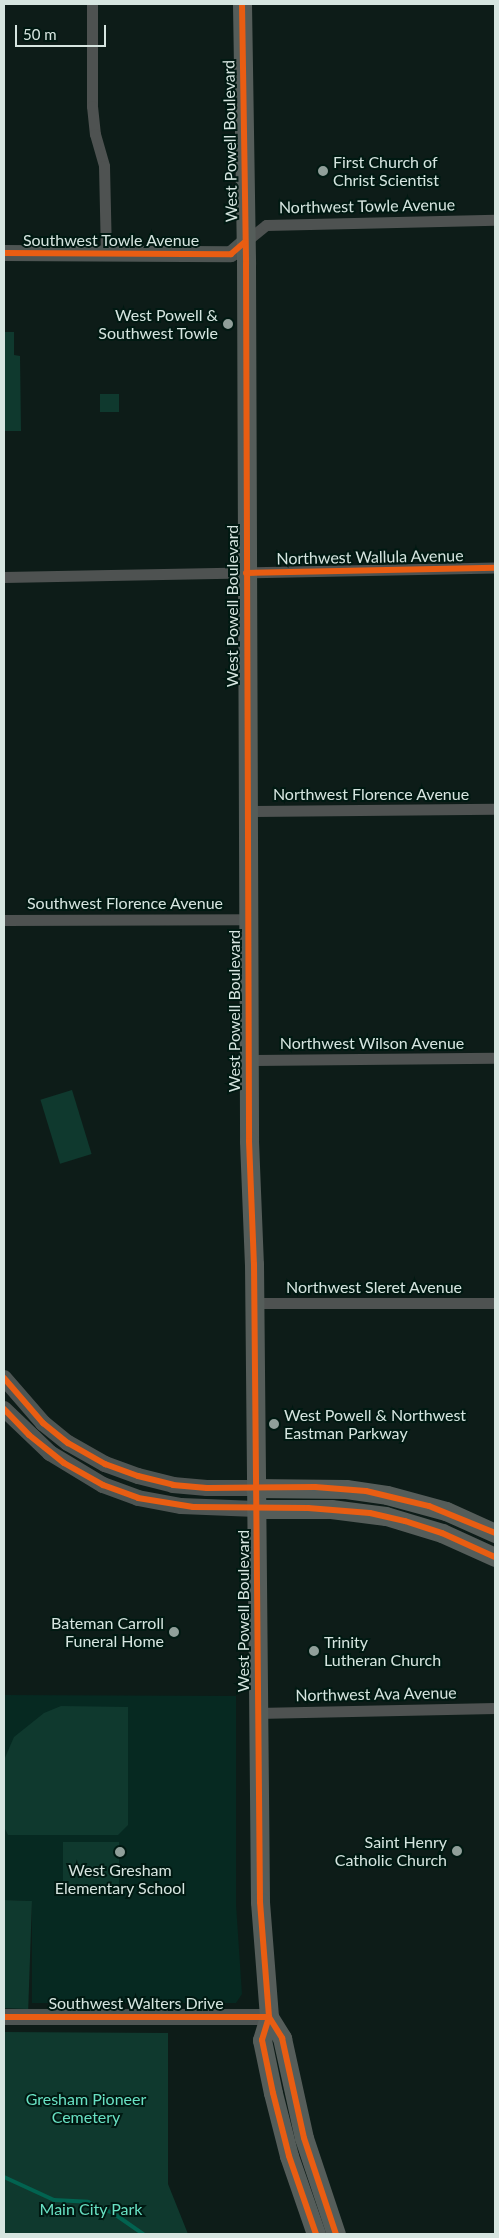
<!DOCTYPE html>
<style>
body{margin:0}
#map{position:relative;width:499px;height:2238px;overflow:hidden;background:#0d1c18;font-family:Lato,sans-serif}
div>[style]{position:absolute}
.built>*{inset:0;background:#062921}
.green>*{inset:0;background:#0f392e;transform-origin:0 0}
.stream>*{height:4px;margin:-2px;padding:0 2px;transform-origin:2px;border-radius:2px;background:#026350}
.street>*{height:11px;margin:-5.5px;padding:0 5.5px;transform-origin:5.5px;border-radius:5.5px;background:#4e5251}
.secondary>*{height:16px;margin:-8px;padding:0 8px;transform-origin:8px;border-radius:8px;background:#4e5553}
.primary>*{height:19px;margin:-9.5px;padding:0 9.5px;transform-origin:9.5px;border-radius:9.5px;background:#555d5a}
.cycleway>*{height:6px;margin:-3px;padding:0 3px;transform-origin:3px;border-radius:3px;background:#e95d12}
.dots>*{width:14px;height:14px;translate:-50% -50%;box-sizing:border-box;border:2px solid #001912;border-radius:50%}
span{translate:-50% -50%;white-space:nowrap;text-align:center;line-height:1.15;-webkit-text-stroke:4px #001912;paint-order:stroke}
.street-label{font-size:16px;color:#d6e5e0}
.poi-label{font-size:16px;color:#d6e5e0}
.left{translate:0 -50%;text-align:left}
.right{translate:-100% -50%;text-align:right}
.park-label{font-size:16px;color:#68e1c3}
.frame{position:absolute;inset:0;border:5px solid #d6e5e0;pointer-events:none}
.scale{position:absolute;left:15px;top:25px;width:91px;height:22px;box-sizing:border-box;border:2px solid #d6e5e0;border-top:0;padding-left:6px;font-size:15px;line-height:18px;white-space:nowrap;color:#d6e5e0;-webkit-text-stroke:4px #001912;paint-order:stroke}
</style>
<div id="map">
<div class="built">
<i style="clip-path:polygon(4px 1695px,236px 1696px,236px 1904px,242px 1994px,236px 2003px,32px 2003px,32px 1901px,4px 1900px)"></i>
</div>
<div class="green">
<i style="clip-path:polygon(4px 332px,14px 332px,14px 355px,20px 356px,21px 431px,4px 431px)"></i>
<i style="left:119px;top:394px;width:18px;height:19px;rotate:90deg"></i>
<i style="left:72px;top:1090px;width:67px;height:33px;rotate:73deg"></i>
<i style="clip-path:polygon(61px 1706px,128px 1707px,128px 1825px,118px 1835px,8px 1835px,4px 1827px,4px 1760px,14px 1737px,44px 1713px)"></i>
<i style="left:63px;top:1842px;width:56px;height:49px"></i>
<i style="left:4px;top:1900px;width:28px;height:108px;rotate:2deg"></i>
<i style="clip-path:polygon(4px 2032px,168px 2033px,168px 2184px,188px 2234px,4px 2234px)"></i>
</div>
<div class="stream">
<i style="left:4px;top:2177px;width:55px;rotate:24.7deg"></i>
<i style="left:54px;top:2200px;width:34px;rotate:3deg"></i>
<i style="left:88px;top:2202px;width:27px;rotate:24deg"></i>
<i style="left:113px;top:2213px;width:37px;rotate:35deg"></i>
</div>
<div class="street">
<i style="left:92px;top:4px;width:102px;rotate:90deg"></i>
<i style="left:92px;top:106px;width:28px;rotate:84deg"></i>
<i style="left:95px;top:134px;width:33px;rotate:74deg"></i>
<i style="left:104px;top:166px;width:88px;rotate:88.7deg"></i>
<i style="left:245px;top:242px;width:27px;rotate:-39deg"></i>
<i style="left:266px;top:225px;width:229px;rotate:-1.3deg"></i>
<i style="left:4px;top:577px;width:491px;rotate:-1.1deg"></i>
<i style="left:247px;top:811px;width:248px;rotate:-0.5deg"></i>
<i style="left:4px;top:920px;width:243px;rotate:-0.2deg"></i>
<i style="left:248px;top:1060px;width:247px;rotate:-0.5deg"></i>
<i style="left:254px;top:1303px;width:241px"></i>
<i style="left:257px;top:1713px;width:238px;rotate:-1.2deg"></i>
</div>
<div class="secondary">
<i style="left:4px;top:253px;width:227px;rotate:0.3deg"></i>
<i style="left:231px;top:254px;width:18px;rotate:-41deg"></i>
<i style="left:4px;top:1378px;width:60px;rotate:49.1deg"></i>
<i style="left:43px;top:1423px;width:32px;rotate:39deg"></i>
<i style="left:68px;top:1443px;width:43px;rotate:29.6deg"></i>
<i style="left:105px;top:1464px;width:35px;rotate:20deg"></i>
<i style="left:138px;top:1476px;width:36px;rotate:14deg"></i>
<i style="left:173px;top:1485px;width:34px;rotate:5deg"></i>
<i style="left:207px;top:1488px;width:48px"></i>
<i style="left:4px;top:1409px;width:64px;rotate:43.7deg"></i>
<i style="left:50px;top:1453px;width:62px;rotate:31.1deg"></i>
<i style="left:103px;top:1485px;width:37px;rotate:20deg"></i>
<i style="left:138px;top:1498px;width:44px;rotate:10.5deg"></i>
<i style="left:181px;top:1506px;width:75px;rotate:2.3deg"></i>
<i style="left:4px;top:2017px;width:265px"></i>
</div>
<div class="primary">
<i style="left:242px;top:4px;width:260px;rotate:89.1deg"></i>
<i style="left:246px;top:264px;width:877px;rotate:89.8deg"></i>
<i style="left:249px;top:1141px;width:123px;rotate:87.7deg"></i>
<i style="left:254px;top:1264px;width:638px;rotate:89.46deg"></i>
<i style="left:260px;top:1902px;width:115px;rotate:85.5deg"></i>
<i style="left:269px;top:2017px;width:24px;rotate:107deg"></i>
<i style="left:262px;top:2040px;width:54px;rotate:78.3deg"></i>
<i style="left:273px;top:2093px;width:65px;rotate:75.7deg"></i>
<i style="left:289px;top:2156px;width:83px;rotate:70.9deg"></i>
<i style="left:255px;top:1488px;width:91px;rotate:0.6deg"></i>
<i style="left:346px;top:1489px;width:41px;rotate:8.3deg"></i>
<i style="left:387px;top:1495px;width:61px;rotate:15.2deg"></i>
<i style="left:446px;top:1511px;width:54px;rotate:24.2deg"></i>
<i style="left:256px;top:1509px;width:75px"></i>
<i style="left:331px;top:1509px;width:55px;rotate:7.3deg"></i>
<i style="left:386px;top:1516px;width:59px;rotate:16.9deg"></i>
<i style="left:442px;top:1533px;width:58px;rotate:24.4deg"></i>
<i style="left:269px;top:2017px;width:25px;rotate:58deg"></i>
<i style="left:282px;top:2038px;width:102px;rotate:77.6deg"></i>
<i style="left:304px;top:2138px;width:101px;rotate:71.6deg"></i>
</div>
<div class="cycleway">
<i style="left:242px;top:4px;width:260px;rotate:89.1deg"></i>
<i style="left:246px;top:264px;width:877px;rotate:89.8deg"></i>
<i style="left:249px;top:1141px;width:123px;rotate:87.7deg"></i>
<i style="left:254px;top:1264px;width:638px;rotate:89.46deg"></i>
<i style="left:260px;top:1902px;width:115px;rotate:85.5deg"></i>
<i style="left:269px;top:2017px;width:24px;rotate:107deg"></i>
<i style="left:262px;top:2040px;width:54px;rotate:78.3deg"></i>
<i style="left:273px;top:2093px;width:65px;rotate:75.7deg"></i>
<i style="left:289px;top:2156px;width:83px;rotate:70.9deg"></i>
<i style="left:4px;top:253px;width:227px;rotate:0.3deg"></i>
<i style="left:231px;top:254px;width:18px;rotate:-41deg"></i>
<i style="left:246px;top:573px;width:249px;rotate:-1.2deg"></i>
<i style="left:4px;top:1378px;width:60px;rotate:49.1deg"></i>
<i style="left:43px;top:1423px;width:32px;rotate:39deg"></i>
<i style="left:68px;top:1443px;width:43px;rotate:29.6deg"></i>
<i style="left:105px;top:1464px;width:35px;rotate:20deg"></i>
<i style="left:138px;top:1476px;width:36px;rotate:14deg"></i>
<i style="left:173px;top:1485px;width:34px;rotate:5deg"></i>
<i style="left:207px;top:1488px;width:108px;rotate:-0.5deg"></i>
<i style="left:315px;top:1487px;width:51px;rotate:4.5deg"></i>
<i style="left:366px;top:1491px;width:65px;rotate:13.4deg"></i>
<i style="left:429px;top:1506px;width:71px;rotate:22.2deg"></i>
<i style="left:4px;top:1409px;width:36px;rotate:46deg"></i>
<i style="left:29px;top:1435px;width:45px;rotate:38.7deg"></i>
<i style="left:64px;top:1463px;width:45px;rotate:29.4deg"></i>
<i style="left:103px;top:1485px;width:37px;rotate:20deg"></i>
<i style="left:138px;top:1498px;width:56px;rotate:9.3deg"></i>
<i style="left:193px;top:1507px;width:115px;rotate:0.5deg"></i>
<i style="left:308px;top:1508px;width:62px;rotate:4.6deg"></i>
<i style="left:370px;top:1513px;width:36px;rotate:13deg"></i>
<i style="left:405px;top:1521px;width:39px;rotate:18deg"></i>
<i style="left:442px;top:1533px;width:58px;rotate:24.4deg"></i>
<i style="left:4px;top:2017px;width:265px"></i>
<i style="left:269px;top:2017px;width:25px;rotate:58deg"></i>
<i style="left:282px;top:2038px;width:102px;rotate:77.6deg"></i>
<i style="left:304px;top:2138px;width:101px;rotate:71.6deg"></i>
</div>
<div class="dots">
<i style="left:323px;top:171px;background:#909f9a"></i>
<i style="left:228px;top:324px;background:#909f9a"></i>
<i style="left:274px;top:1424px;background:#909f9a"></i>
<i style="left:174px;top:1632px;background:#909f9a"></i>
<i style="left:314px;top:1651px;background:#909f9a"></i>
<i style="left:457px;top:1851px;background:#909f9a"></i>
<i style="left:120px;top:1852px;background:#909f9a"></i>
</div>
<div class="street-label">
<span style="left:230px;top:141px;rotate:-91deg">West Powell Boulevard</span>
<span style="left:367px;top:206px;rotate:-1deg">Northwest Towle Avenue</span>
<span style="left:111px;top:240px">Southwest Towle Avenue</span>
<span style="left:370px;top:557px;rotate:-1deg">Northwest Wallula Avenue</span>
<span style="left:232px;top:606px;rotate:-90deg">West Powell Boulevard</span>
<span style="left:371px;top:794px">Northwest Florence Avenue</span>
<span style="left:125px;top:903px">Southwest Florence Avenue</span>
<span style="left:234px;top:1011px;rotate:-90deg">West Powell Boulevard</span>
<span style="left:372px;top:1043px">Northwest Wilson Avenue</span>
<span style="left:374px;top:1287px">Northwest Sleret Avenue</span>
<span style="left:243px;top:1611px;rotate:-90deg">West Powell Boulevard</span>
<span style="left:376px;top:1694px;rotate:-1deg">Northwest Ava Avenue</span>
<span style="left:136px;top:2003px">Southwest Walters Drive</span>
</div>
<div class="poi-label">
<span class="left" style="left:333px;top:171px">First Church of<br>Christ Scientist</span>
<span class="right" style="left:218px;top:324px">West Powell &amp;<br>Southwest Towle</span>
<span class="left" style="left:284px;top:1424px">West Powell &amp; Northwest<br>Eastman Parkway</span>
<span class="right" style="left:164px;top:1632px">Bateman Carroll<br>Funeral Home</span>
<span class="left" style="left:324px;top:1651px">Trinity<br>Lutheran Church</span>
<span class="right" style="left:447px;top:1851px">Saint Henry<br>Catholic Church</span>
<span style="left:120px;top:1879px">West Gresham<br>Elementary School</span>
</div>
<div class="park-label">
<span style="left:86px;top:2108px">Gresham Pioneer<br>Cemetery</span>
<span style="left:91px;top:2209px">Main City Park</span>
</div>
<div class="frame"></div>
<div class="scale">50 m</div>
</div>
